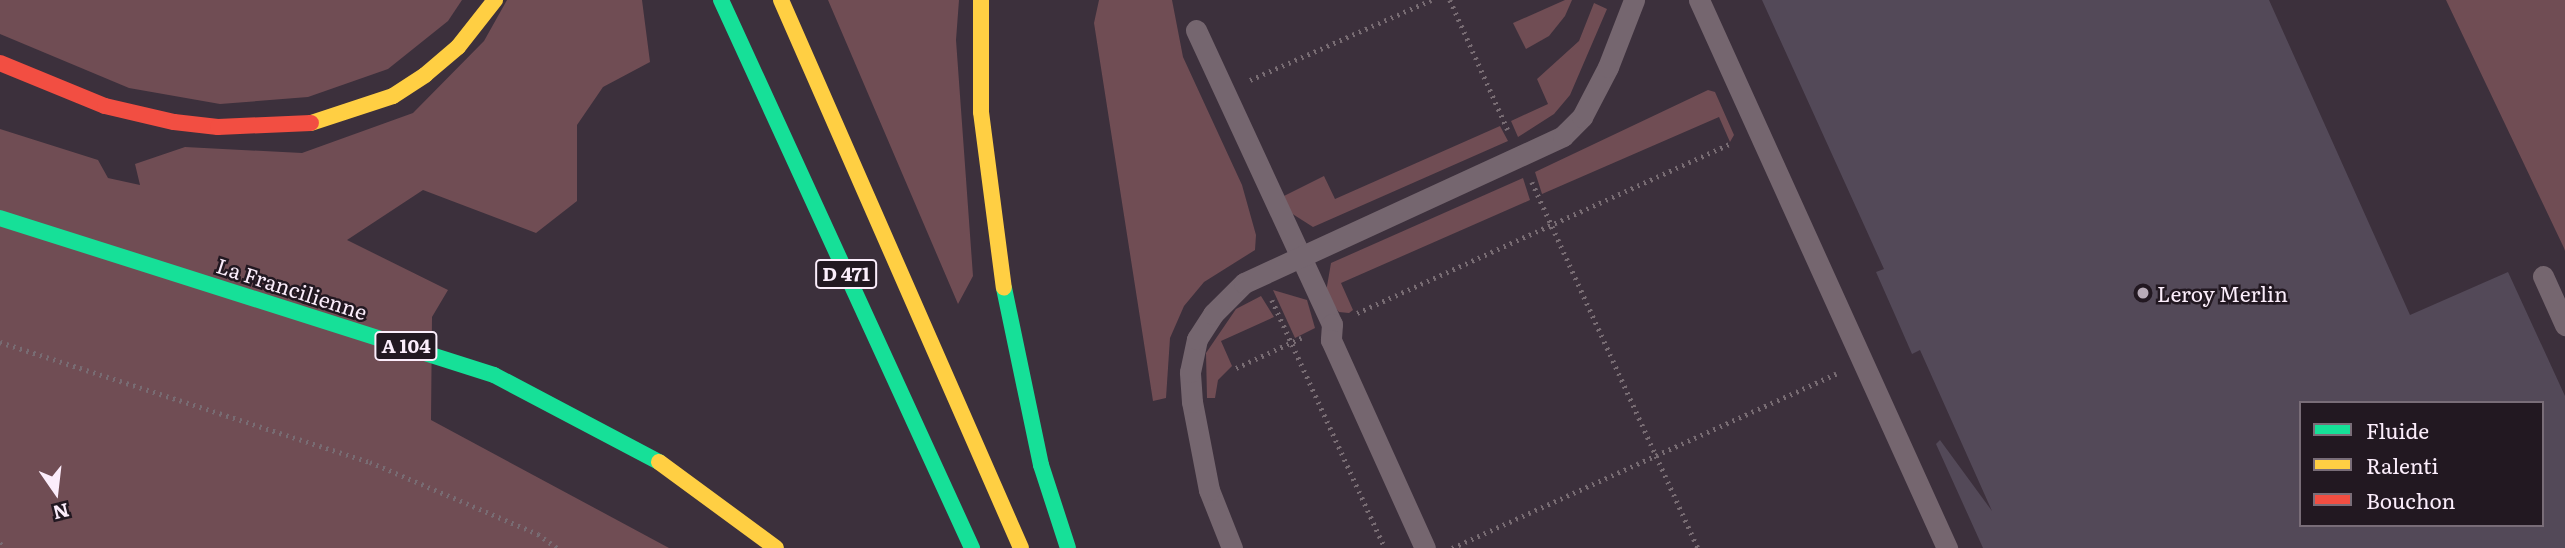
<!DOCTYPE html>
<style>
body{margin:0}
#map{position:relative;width:2565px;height:548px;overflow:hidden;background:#3c303c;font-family:Literata,serif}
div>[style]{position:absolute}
.green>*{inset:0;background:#704d54}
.building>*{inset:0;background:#534958}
.path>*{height:4.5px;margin-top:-2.25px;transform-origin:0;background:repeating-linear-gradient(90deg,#786c73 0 2px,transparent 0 7px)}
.lane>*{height:21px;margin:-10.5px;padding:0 10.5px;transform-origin:10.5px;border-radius:10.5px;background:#75666f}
.fast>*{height:16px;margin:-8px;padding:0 8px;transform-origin:8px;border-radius:8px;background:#16e098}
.slow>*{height:16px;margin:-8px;padding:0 8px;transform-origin:8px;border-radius:8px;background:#ffcf43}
.jam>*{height:16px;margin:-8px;padding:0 8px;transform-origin:8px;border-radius:8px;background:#f24e42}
.dots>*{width:19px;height:19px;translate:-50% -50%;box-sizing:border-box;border:4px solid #221821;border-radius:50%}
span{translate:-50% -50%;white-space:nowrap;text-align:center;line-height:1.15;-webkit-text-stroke:5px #221821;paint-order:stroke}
.shield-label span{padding:2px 5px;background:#221821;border:2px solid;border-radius:5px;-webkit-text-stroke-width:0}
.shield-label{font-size:19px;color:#fbedfb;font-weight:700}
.street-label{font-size:21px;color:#fbedfb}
.poi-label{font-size:21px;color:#fbedfb}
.left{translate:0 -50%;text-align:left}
.legend{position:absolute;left:2299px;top:401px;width:245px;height:126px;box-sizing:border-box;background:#221821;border:2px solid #796d78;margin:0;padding:9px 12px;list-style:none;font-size:21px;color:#fbedfb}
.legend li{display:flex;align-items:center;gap:14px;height:35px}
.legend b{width:35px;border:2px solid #796d78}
.north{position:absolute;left:21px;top:457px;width:70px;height:70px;-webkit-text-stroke:5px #221821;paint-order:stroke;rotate:166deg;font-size:19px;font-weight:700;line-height:28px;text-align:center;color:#fbedfb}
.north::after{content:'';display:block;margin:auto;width:24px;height:32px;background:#fbedfb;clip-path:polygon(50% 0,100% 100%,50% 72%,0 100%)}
</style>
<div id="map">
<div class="green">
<i style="clip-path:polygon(0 0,462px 0,448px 21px,388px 69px,308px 97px,220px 104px,129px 88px,0 34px)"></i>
<i style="clip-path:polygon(507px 0,642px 0,650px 62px,603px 87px,577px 125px,577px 201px,536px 233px,423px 190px,347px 240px,448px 290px,432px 317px,431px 420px,669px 548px,0 548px,0 129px,98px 160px,108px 178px,140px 185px,135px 164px,185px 147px,302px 153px,413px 113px,484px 41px)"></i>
<i style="clip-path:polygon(828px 0,959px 0,956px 40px,973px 276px,958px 304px)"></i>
<i style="clip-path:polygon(1099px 0,1172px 0,1183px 57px,1242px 185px,1256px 235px,1255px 250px,1204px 282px,1184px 306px,1170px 338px,1166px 398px,1153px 401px,1094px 23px)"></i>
<i style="clip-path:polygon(1565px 0,1572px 0,1565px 16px,1549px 36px,1526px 49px,1513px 23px)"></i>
<i style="clip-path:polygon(2446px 0,2565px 0,2565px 251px,2564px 248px)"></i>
<i style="clip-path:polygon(1594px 3px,1607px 9px,1570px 95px,1554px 114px,1518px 137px,1511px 121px,1548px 104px,1537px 79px,1579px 41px)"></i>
<i style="clip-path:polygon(1708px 90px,1715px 92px,1734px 135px,1730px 142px,1719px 117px,1542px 194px,1535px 172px)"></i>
<i style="clip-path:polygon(1500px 126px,1508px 141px,1313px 227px,1291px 213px,1284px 196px,1324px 176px,1335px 199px)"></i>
<i style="clip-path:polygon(1523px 178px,1530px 200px,1341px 283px,1353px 310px,1349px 313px,1339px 312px,1332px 304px,1326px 292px,1331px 263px)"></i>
<i style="clip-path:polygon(1273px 290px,1307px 300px,1315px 328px,1295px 338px)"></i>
<i style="clip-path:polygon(1261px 296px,1274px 317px,1221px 341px,1232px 366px,1218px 380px,1215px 398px,1207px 398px,1206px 353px,1236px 309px)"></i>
</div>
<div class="building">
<i style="clip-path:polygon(evenodd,1762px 0,2269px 0,2410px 315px,2508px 272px,2565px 396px,2565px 548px,1983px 548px,1936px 444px,1940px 440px,1992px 511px,1920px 350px,1912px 354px,1895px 315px,1876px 272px,1884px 269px,1762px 0,2301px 403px,2542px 403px,2542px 525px,2301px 525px,2301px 403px)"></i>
</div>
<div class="path">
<i style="left:1450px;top:0;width:142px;rotate:66deg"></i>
<i style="left:1250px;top:80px;width:198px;rotate:-23.8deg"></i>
<i style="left:1532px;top:182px;width:402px;rotate:65.6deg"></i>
<i style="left:1272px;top:300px;width:273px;rotate:65.5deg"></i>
<i style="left:1357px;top:313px;width:412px;rotate:-24.4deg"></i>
<i style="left:0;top:342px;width:389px;rotate:18deg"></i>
<i style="left:370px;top:462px;width:183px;rotate:23.2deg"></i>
<i style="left:538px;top:534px;width:24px;rotate:36deg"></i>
<i style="left:1236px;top:368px;width:72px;rotate:-24.8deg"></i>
<i style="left:0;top:543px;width:6px;rotate:51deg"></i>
<i style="left:1452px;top:548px;width:422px;rotate:-24.4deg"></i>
</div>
<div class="lane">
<i style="left:1699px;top:0;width:602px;rotate:65.65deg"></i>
<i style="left:1196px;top:30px;width:324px;rotate:65.2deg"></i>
<i style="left:1332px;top:324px;width:16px;rotate:94deg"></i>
<i style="left:1331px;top:340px;width:228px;rotate:65.7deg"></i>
<i style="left:2543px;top:276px;width:54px;rotate:65.8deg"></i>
<i style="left:1232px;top:548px;width:62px;rotate:-111.6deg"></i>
<i style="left:1209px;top:490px;width:90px;rotate:-100.9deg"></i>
<i style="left:1192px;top:402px;width:30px;rotate:-94deg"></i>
<i style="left:1190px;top:372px;width:34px;rotate:-78deg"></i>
<i style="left:1197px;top:339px;width:30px;rotate:-57deg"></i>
<i style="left:1213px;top:314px;width:44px;rotate:-45deg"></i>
<i style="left:1244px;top:283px;width:351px;rotate:-24.7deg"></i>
<i style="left:1563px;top:136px;width:27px;rotate:-45deg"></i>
<i style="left:1582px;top:117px;width:56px;rotate:-62.5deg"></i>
<i style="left:1608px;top:67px;width:72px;rotate:-68.8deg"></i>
</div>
<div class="fast">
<i style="left:721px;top:0;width:603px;rotate:65.39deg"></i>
<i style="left:0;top:218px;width:518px;rotate:17.63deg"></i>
<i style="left:494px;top:375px;width:187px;rotate:27.8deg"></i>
<i style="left:1004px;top:288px;width:181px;rotate:78.2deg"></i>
<i style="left:1041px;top:465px;width:87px;rotate:72deg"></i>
</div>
<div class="slow">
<i style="left:781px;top:0;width:598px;rotate:66.35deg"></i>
<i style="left:981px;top:0;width:112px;rotate:90deg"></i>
<i style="left:981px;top:112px;width:177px;rotate:82.6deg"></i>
<i style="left:311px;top:123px;width:86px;rotate:-18.2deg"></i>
<i style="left:393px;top:96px;width:38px;rotate:-33deg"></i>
<i style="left:425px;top:75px;width:43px;rotate:-40.3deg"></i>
<i style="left:458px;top:47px;width:60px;rotate:-51.8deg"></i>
<i style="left:659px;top:462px;width:145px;rotate:36.3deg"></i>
</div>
<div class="jam">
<i style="left:0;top:63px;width:113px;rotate:22.3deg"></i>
<i style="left:105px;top:106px;width:71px;rotate:13.1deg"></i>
<i style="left:174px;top:122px;width:44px;rotate:6.5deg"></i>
<i style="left:218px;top:127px;width:93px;rotate:-2.5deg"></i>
</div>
<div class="dots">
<i style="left:2143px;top:293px;background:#b8abb8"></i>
</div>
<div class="shield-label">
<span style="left:846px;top:274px">D 471</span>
<span style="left:406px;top:346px">A 104</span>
</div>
<div class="street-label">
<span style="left:292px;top:288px;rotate:18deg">La Francilienne</span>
</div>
<div class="poi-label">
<span class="left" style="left:2157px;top:293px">Leroy Merlin</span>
</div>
<ul class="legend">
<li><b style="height:9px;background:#16e098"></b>Fluide</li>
<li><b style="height:9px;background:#ffcf43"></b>Ralenti</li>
<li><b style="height:9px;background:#f24e42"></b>Bouchon</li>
</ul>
<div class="north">N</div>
</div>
